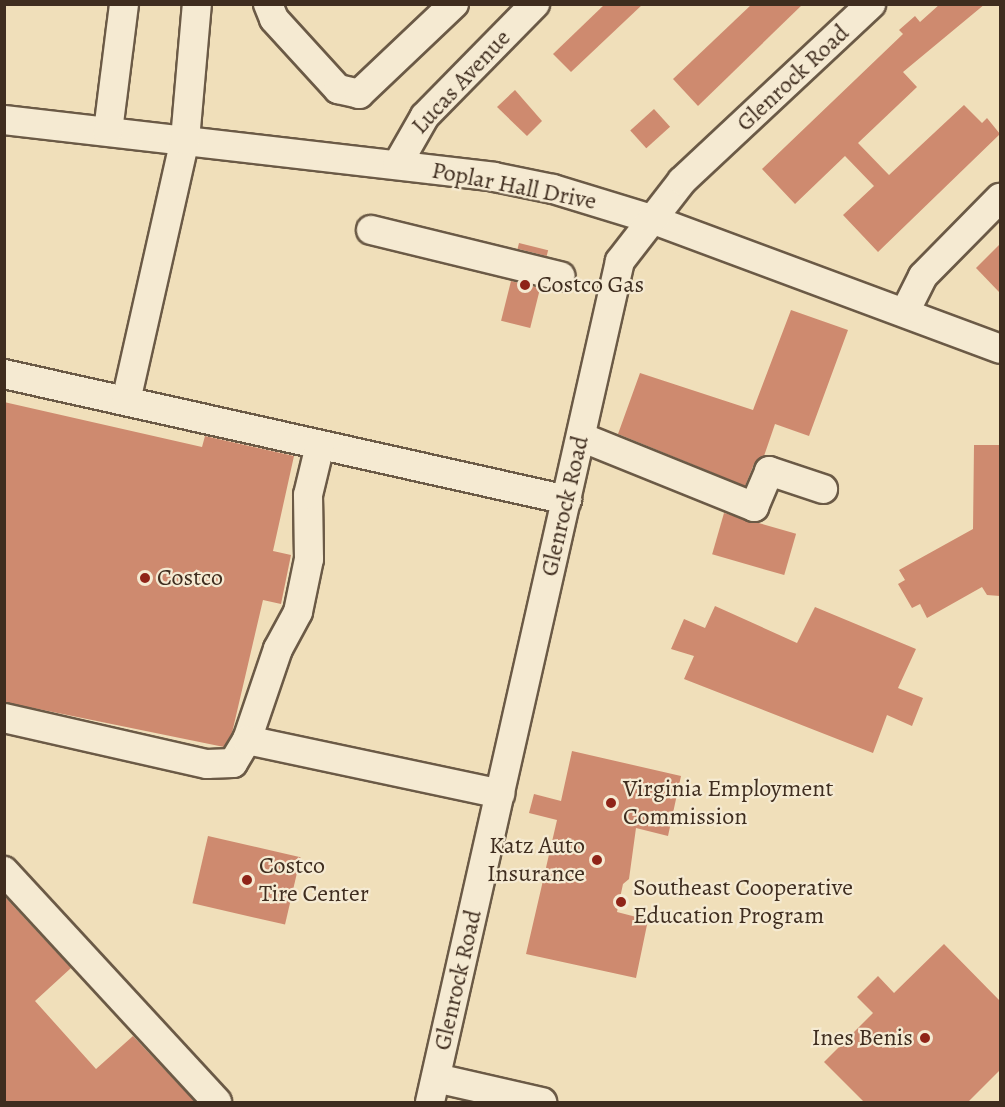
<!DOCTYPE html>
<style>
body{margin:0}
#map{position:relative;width:1005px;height:1107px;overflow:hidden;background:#f0dfba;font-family:Alegreya,serif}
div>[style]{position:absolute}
.building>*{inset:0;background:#ce8a6f;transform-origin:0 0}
.roads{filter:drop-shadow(2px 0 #6b5a46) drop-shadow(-2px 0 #6b5a46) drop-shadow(0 2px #6b5a46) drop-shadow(0 -2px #6b5a46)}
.minor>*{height:28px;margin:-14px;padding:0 14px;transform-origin:14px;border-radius:14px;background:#f5ead2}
.dots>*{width:16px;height:16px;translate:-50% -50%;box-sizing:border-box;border:3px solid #f5ead2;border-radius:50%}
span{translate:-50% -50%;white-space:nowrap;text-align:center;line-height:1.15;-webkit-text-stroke:4.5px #f5ead2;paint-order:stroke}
.street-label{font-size:24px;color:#3f2d1f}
.poi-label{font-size:24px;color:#3f2d1f}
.left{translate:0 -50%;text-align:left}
.right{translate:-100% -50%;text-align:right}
.frame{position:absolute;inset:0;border:6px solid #3f2d1f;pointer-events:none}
</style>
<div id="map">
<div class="building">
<i style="clip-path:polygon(605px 4px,643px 4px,571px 72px,553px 54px)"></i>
<i style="clip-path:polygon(752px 4px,803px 4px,698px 106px,673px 79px)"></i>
<i style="clip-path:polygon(940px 4px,985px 4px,903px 72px,917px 87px,858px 143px,889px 175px,964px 105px,982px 123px,987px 118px,1000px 134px,878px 252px,843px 215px,874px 186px,845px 156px,795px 204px,762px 169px,903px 34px,899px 30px,915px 16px,920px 22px)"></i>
<i style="clip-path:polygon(515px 90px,542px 121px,527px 136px,497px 107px)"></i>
<i style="left:654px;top:109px;width:24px;height:32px;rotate:48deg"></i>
<i style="left:519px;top:243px;width:30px;height:6px;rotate:14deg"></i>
<i style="clip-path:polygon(1000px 244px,1000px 293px,976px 268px)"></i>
<i style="left:511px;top:281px;width:30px;height:41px;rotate:14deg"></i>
<i style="clip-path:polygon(791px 310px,848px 330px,809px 436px,775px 424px,764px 456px,754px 464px,745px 486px,618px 434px,640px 373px,753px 410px)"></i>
<i style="clip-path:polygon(4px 402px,202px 447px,205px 436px,294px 456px,273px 551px,291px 555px,281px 604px,263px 600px,232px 733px,224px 747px,4px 702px)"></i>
<i style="clip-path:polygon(974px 445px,1000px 445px,1000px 596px,987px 595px,982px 587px,927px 618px,920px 604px,912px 608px,898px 584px,905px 580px,899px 570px,973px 529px)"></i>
<i style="left:724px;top:513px;width:75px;height:43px;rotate:16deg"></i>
<i style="clip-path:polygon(715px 606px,797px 643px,815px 607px,916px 649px,898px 688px,923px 698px,912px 726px,887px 715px,873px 753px,684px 679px,694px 656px,671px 649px,684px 619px,705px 628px)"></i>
<i style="clip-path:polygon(572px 751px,681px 776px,668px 836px,636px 828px,629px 879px,623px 884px,617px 912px,648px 920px,636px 978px,526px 954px,557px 820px,529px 813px,534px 794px,561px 801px)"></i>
<i style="left:208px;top:836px;width:95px;height:69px;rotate:13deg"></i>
<i style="clip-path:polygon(4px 896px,71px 968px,35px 1001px,96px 1069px,133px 1036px,195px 1102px,4px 1102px)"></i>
<i style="clip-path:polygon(944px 944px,1000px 1001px,1000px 1070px,968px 1102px,864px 1102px,824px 1062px,873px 1013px,857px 997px,878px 976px,894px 993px)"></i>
</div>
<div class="roads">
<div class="minor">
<i style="left:268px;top:4px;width:16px;rotate:68deg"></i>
<i style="left:274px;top:19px;width:95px;rotate:47.6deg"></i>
<i style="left:338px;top:89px;width:22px;rotate:13deg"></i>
<i style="left:359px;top:94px;width:131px;rotate:-43.5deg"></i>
<i style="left:4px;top:120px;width:493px;rotate:6.6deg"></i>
<i style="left:494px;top:177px;width:60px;rotate:11.5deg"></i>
<i style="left:553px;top:189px;width:102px;rotate:17deg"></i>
<i style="left:651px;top:219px;width:372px;rotate:20.4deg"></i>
<i style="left:108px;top:131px;width:128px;rotate:-82.8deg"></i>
<i style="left:397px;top:165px;width:56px;rotate:-60.3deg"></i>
<i style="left:425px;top:116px;width:157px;rotate:-45.5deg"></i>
<i style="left:371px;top:230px;width:195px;rotate:13.7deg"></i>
<i style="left:905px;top:312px;width:40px;rotate:-63.4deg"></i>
<i style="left:923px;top:276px;width:110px;rotate:-45.4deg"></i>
<i style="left:4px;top:374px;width:577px;rotate:12.61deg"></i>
<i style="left:126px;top:401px;width:268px;rotate:-77.3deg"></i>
<i style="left:185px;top:140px;width:137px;rotate:-85deg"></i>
<i style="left:581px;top:437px;width:187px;rotate:22deg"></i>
<i style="left:754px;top:507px;width:39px;rotate:-67deg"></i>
<i style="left:769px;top:471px;width:57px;rotate:18.4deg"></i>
<i style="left:4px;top:718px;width:208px;rotate:12.8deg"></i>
<i style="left:207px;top:764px;width:26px;rotate:-2deg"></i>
<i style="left:233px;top:763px;width:27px;rotate:-59deg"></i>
<i style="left:247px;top:740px;width:96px;rotate:-71.2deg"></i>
<i style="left:278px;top:649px;width:42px;rotate:-61.6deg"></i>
<i style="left:298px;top:612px;width:54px;rotate:-78.3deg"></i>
<i style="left:309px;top:559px;width:64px;rotate:-90.9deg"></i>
<i style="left:308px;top:495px;width:51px;rotate:-76.5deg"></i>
<i style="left:247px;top:740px;width:259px;rotate:12deg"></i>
<i style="left:4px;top:871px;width:314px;rotate:47.3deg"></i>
<i style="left:436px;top:1078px;width:109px;rotate:12.8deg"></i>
<i style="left:430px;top:1102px;width:862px;rotate:-77.27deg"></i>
<i style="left:620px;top:261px;width:101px;rotate:-52.2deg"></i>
<i style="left:682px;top:181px;width:259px;rotate:-43.1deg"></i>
</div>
</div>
<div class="dots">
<i style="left:525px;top:285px;background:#8f2418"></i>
<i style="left:145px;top:578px;background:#8f2418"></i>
<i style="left:611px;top:803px;background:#8f2418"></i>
<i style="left:597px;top:860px;background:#8f2418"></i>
<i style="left:247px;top:880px;background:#8f2418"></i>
<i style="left:621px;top:902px;background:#8f2418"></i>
<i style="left:925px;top:1038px;background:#8f2418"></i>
</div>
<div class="street-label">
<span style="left:793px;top:78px;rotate:-43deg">Glenrock Road</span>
<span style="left:461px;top:82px;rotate:-47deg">Lucas Avenue</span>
<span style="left:514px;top:186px;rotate:11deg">Poplar Hall Drive</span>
<span style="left:565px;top:506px;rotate:-77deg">Glenrock Road</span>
<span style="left:458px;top:980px;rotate:-77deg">Glenrock Road</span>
</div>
<div class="poi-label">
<span class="left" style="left:537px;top:285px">Costco Gas</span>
<span class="left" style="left:157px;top:578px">Costco</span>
<span class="left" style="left:623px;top:803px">Virginia Employment<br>Commission</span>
<span class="right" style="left:585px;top:860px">Katz Auto<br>Insurance</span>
<span class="left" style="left:259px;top:880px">Costco<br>Tire Center</span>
<span class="left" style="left:633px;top:902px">Southeast Cooperative<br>Education Program</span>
<span class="right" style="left:913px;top:1038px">Ines Benis</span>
</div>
<div class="frame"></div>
</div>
